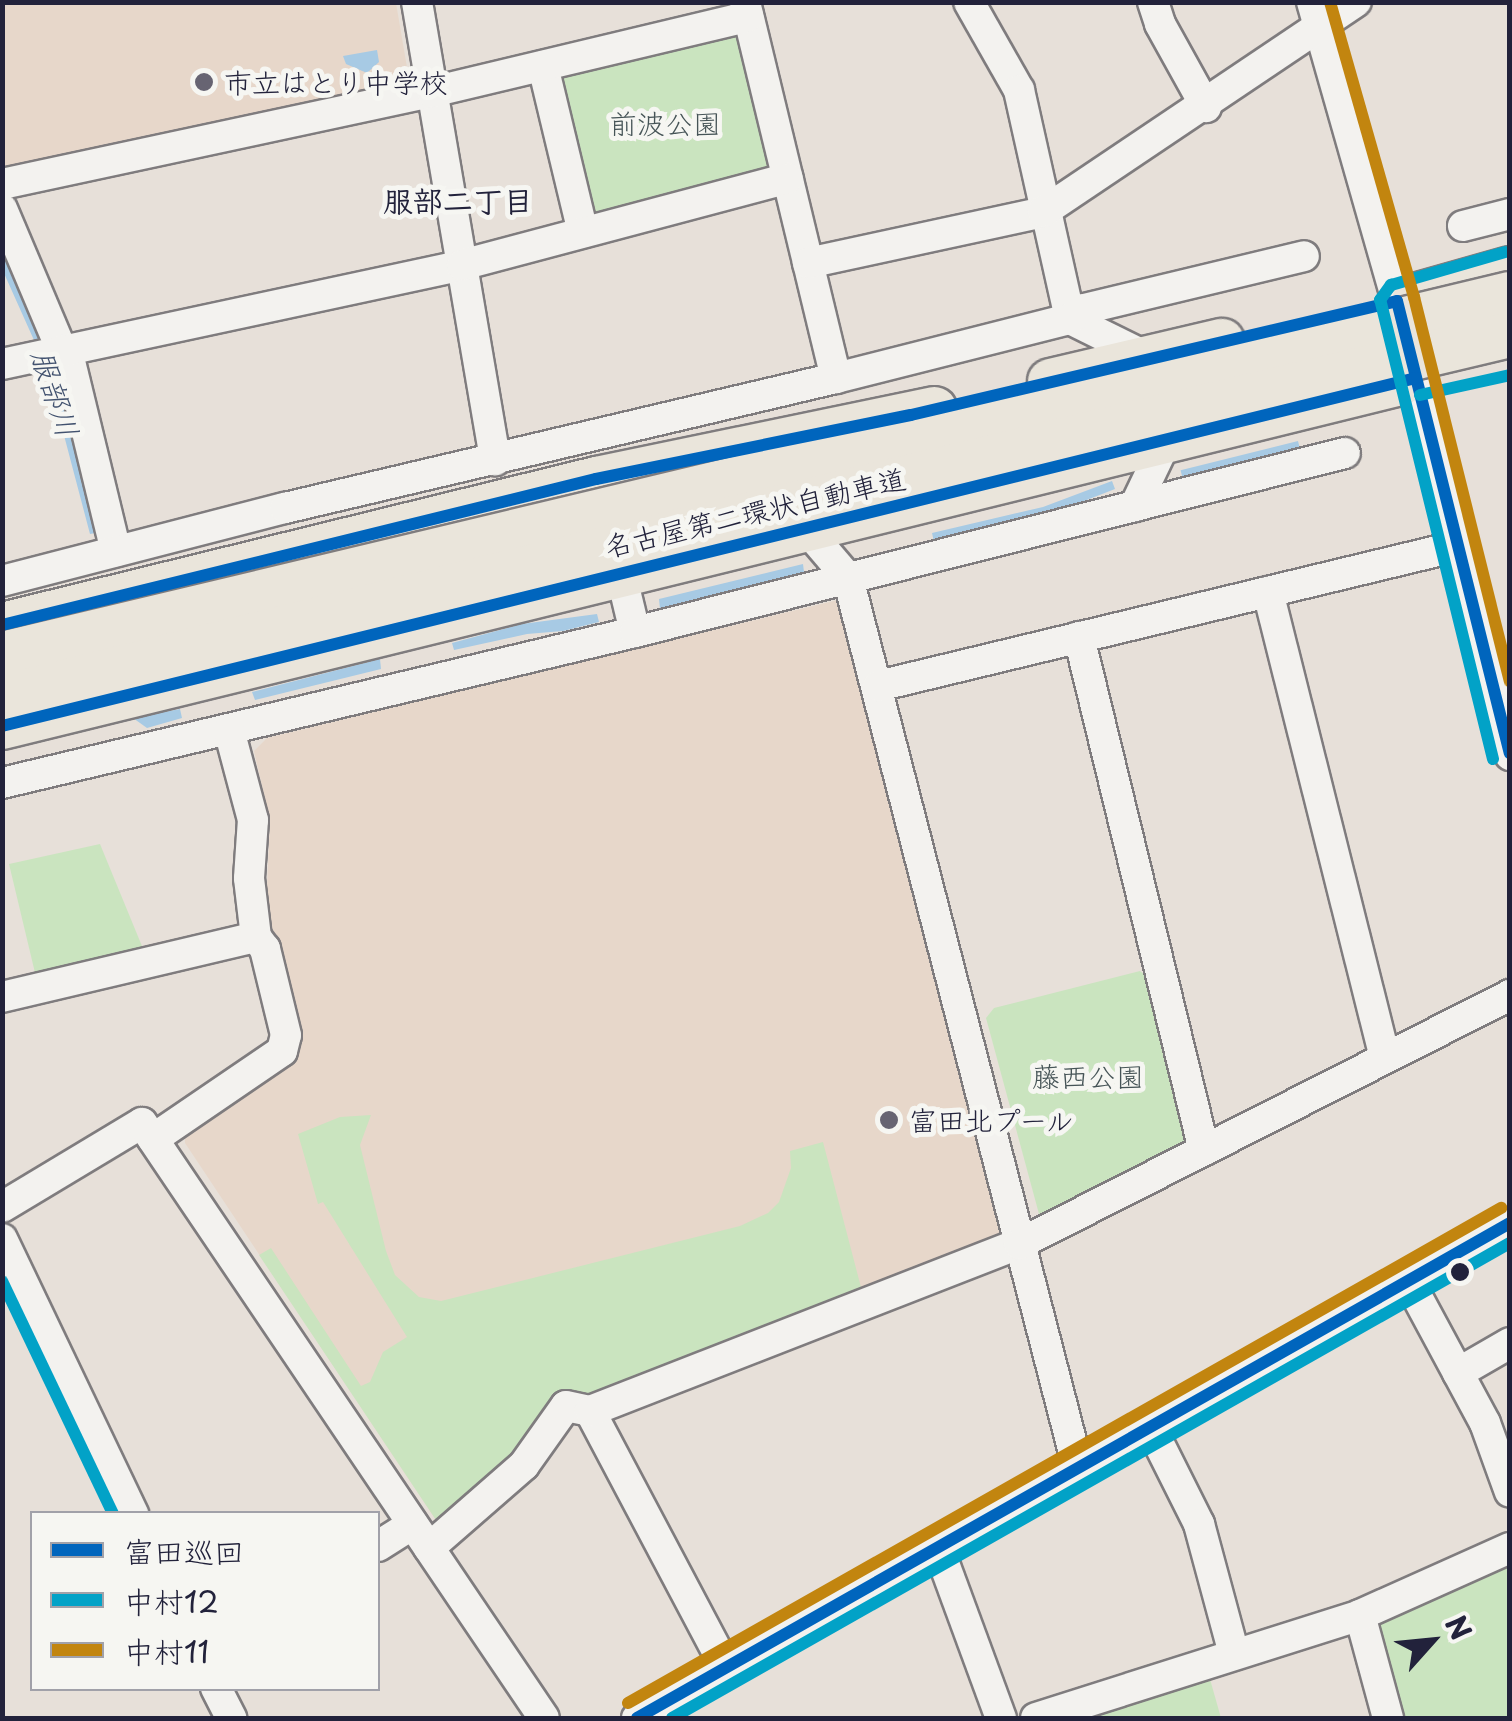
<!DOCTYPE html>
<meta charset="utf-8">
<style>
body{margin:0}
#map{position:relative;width:1512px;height:1721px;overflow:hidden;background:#e7e0d9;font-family:"Playpen Sans","Klee One",sans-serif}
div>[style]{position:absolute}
.built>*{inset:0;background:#e7d7ca}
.green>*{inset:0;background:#cae4bf}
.water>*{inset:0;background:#a7cae4;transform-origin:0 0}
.roads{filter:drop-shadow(2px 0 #7f7c7e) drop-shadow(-2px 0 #7f7c7e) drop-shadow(0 2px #7f7c7e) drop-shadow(0 -2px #7f7c7e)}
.minor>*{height:30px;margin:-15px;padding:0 15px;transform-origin:15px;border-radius:15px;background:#f3f2ef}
.highway>*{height:45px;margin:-22.5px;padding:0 22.5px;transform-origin:22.5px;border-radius:22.5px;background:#eae5db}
.bridges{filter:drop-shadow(2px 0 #7f7c7e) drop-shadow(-2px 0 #7f7c7e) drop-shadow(0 2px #7f7c7e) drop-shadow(0 -2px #7f7c7e)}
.highway-bridge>*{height:45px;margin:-22.5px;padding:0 22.5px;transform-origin:22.5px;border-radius:22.5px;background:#eae5db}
.bus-1>*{height:12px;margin:-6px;padding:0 6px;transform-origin:6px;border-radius:6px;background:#0065bd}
.bus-2>*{height:12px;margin:-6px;padding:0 6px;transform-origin:6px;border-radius:6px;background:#02a2c7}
.bus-3>*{height:12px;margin:-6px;padding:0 6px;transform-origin:6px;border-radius:6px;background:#c2850f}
.dots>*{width:28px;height:28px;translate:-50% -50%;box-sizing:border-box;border:5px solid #f6f6f2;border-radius:50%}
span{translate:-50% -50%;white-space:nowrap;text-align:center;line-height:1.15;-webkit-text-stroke:10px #f6f6f2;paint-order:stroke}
.poi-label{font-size:28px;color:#22223b}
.left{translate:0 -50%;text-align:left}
.park-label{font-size:28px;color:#465457}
.street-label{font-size:28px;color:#22223b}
.neighbourhood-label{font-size:30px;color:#22223b;font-weight:700}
.water-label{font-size:30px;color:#42526f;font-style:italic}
.frame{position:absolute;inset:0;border:5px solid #22223b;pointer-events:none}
.legend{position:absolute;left:30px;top:1511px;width:350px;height:180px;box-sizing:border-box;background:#f6f6f2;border:2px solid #a1a1a9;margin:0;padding:12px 18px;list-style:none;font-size:30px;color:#22223b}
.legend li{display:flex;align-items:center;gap:20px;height:50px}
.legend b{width:50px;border:2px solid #a1a1a9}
.north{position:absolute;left:1382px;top:1591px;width:100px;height:100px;-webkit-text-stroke:8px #f6f6f2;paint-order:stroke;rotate:63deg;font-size:28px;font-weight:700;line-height:40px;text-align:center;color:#22223b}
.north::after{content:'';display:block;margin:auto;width:35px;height:45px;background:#22223b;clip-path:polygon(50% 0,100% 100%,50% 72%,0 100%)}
</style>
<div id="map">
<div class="built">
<i style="clip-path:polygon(3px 3px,396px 3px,409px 79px,404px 85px,3px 168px)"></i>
<i style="clip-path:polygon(838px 600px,1002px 1230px,998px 1245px,591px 1400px,442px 1529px,185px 1143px,185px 1128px,293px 1031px,266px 911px,270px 820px,254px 751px,267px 738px)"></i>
</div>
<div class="green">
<i style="clip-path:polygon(737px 31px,774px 162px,769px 171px,593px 216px,560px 76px)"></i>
<i style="clip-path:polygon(100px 844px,144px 951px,36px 977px,9px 864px)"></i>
<i style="clip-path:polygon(1140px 971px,1149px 978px,1188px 1135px,1186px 1147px,1046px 1221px,1039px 1214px,986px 1018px,994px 1008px)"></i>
<i style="clip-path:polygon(371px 1115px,360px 1145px,386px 1251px,395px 1275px,419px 1297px,441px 1301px,740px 1226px,768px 1213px,779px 1202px,791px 1168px,790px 1151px,823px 1142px,863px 1295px,591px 1400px,442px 1529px,259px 1255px,271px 1248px,361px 1386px,370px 1382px,383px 1352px,407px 1337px,323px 1202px,318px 1204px,298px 1134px,340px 1117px)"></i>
<i style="clip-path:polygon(1509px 1557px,1509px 1718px,1398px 1718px,1374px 1628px,1380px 1616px)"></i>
<i style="clip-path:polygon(1208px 1672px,1221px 1718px,1068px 1718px)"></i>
</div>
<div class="water">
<i style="clip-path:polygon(377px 50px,379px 62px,367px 73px,346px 64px,343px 56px)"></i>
<i style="clip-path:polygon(2px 242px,62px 366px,101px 532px,90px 534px,46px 367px,3px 271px)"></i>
<i style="left:1298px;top:441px;width:8px;height:121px;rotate:76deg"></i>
<i style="clip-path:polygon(1112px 481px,1115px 489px,1048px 515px,934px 542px,932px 533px,1043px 507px)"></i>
<i style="clip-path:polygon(803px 564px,804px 572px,660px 609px,659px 599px)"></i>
<i style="clip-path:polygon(597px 614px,599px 622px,563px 631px,527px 634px,454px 650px,452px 643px,522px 624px)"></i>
<i style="clip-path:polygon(380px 659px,381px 669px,255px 700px,252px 692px)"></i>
<i style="clip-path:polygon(180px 709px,182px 718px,147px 728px,133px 718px)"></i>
</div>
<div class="roads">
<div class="minor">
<i style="left:417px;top:2px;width:465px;rotate:80.3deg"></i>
<i style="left:745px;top:2px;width:387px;rotate:76.4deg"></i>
<i style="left:969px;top:2px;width:101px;rotate:60.4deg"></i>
<i style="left:1019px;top:90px;width:235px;rotate:77.4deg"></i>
<i style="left:1070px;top:319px;width:86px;rotate:26.3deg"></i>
<i style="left:1153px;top:2px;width:23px;rotate:72deg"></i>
<i style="left:1160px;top:24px;width:95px;rotate:61deg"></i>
<i style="left:1312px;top:2px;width:311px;rotate:74.1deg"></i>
<i style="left:1397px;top:301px;width:468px;rotate:76deg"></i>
<i style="left:543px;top:66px;width:171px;rotate:76.5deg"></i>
<i style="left:2px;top:184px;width:440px;rotate:-12.1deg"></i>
<i style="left:432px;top:92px;width:325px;rotate:-13.4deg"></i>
<i style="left:2px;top:209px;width:154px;rotate:67.1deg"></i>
<i style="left:1463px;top:226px;width:49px;rotate:-14.3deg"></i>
<i style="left:808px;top:263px;width:240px;rotate:-12.2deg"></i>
<i style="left:1043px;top:212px;width:377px;rotate:-33.9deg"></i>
<i style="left:67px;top:349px;width:208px;rotate:76.4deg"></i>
<i style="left:2px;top:364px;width:471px;rotate:-12.1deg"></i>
<i style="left:462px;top:265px;width:337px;rotate:-14.9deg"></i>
<i style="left:1135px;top:506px;width:70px;rotate:-64.5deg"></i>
<i style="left:807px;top:530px;width:63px;rotate:49.5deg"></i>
<i style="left:848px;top:578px;width:919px;rotate:75.51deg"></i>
<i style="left:617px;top:557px;width:77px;rotate:76.5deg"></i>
<i style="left:2px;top:581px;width:292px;rotate:-14.5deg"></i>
<i style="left:285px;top:508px;width:566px;rotate:-13.28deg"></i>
<i style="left:836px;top:378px;width:241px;rotate:-14.2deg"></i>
<i style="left:1070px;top:319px;width:17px;rotate:-36deg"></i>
<i style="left:1084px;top:309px;width:226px;rotate:-13.5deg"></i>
<i style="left:1268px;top:592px;width:480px;rotate:75.9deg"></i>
<i style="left:1079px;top:637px;width:528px;rotate:76.31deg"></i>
<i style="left:878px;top:686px;width:597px;rotate:-13.57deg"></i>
<i style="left:2px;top:783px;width:651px;rotate:-13.42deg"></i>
<i style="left:635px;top:632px;width:732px;rotate:-14.15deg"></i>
<i style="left:2px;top:997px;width:261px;rotate:-13.3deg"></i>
<i style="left:256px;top:937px;width:59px;rotate:-96.8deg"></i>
<i style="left:249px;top:878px;width:58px;rotate:-86.1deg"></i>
<i style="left:253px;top:820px;width:93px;rotate:-104.9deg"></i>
<i style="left:153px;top:1139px;width:156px;rotate:-34.3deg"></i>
<i style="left:282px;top:1051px;width:16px;rotate:-76deg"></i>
<i style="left:286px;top:1035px;width:89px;rotate:-103.7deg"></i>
<i style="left:265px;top:949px;width:15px;rotate:-127deg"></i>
<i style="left:2px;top:1207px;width:163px;rotate:-31deg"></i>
<i style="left:142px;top:1123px;width:718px;rotate:55.96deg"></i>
<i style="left:2px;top:1239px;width:305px;rotate:64.5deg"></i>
<i style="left:1408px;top:1280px;width:162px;rotate:61.7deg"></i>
<i style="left:1485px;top:1423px;width:73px;rotate:70.1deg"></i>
<i style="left:1458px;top:1373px;width:60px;rotate:-30deg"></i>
<i style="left:1150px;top:1426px;width:110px;rotate:63.4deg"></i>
<i style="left:1199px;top:1524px;width:135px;rotate:74.9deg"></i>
<i style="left:378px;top:1546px;width:41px;rotate:-32.2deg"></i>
<i style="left:938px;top:1547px;width:182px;rotate:69.8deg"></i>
<i style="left:429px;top:1548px;width:126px;rotate:-41.1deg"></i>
<i style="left:524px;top:1465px;width:72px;rotate:-54.6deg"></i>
<i style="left:566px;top:1406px;width:25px;rotate:12deg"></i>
<i style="left:1360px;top:1615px;width:107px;rotate:74.8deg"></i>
<i style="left:726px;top:1668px;width:291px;rotate:-117.9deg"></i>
<i style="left:590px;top:1411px;width:460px;rotate:-21.3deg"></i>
<i style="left:1019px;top:1244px;width:551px;rotate:-26.89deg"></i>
<i style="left:216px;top:1688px;width:34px;rotate:63deg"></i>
<i style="left:637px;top:1718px;width:1004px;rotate:-29.55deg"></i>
<i style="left:1036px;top:1718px;width:340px;rotate:-17.6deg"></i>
<i style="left:1360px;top:1615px;width:164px;rotate:-24.1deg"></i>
</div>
<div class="highway">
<i style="left:1415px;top:296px;width:99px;rotate:-15.9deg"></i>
<i style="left:1050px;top:381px;width:176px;rotate:-13.2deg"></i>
<i style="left:2px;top:625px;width:612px;rotate:-13.81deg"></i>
<i style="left:596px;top:479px;width:345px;rotate:-11.7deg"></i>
<i style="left:2px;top:726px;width:1440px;rotate:-13.82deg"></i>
</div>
</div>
<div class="bridges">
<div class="highway-bridge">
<i style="left:2px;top:654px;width:1550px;rotate:-13.43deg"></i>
<i style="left:2px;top:697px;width:585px;rotate:-13.85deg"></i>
<i style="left:570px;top:557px;width:966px;rotate:-13.35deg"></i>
</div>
</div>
<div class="bus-1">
<i style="left:2px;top:625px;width:612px;rotate:-13.81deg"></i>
<i style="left:596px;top:479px;width:321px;rotate:-11.5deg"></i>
<i style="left:911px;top:415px;width:499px;rotate:-13.2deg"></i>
<i style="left:1397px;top:301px;width:466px;rotate:76deg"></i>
<i style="left:2px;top:726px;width:1456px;rotate:-13.83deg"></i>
<i style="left:637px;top:1718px;width:1004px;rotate:-29.55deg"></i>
</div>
<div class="bus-2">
<i style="left:1420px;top:395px;width:92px;rotate:-12.5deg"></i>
<i style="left:1493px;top:759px;width:473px;rotate:-103.8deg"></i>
<i style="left:1380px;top:300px;width:19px;rotate:-54deg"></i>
<i style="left:1391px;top:285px;width:119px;rotate:-16.1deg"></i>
<i style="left:2px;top:1281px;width:258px;rotate:64.5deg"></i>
<i style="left:672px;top:1718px;width:963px;rotate:-29.55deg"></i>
</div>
<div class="bus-3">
<i style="left:1330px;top:2px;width:307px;rotate:74.1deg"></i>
<i style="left:1414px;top:297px;width:396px;rotate:76deg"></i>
<i style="left:628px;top:1703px;width:1004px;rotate:-29.55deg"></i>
</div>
<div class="dots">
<i style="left:204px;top:82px;background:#676472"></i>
<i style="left:889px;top:1120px;background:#676472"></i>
<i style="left:1460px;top:1272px;background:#22223b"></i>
</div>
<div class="poi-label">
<span class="left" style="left:224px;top:82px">市立はとり中学校</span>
<span class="left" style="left:909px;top:1120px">富田北プール</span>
</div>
<div class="park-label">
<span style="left:665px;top:123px">前波公園</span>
<span style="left:1088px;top:1076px">藤西公園</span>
</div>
<div class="street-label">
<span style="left:755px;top:512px;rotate:-13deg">名古屋第二環状自動車道</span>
</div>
<div class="neighbourhood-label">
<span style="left:458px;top:200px">服部二丁目</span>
</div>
<div class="water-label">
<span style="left:56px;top:393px;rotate:72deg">服部川</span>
</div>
<div class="frame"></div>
<ul class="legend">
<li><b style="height:12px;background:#0065bd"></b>富田巡回</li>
<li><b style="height:12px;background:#02a2c7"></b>中村12</li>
<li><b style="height:12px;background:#c2850f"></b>中村11</li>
</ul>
<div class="north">N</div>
</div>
